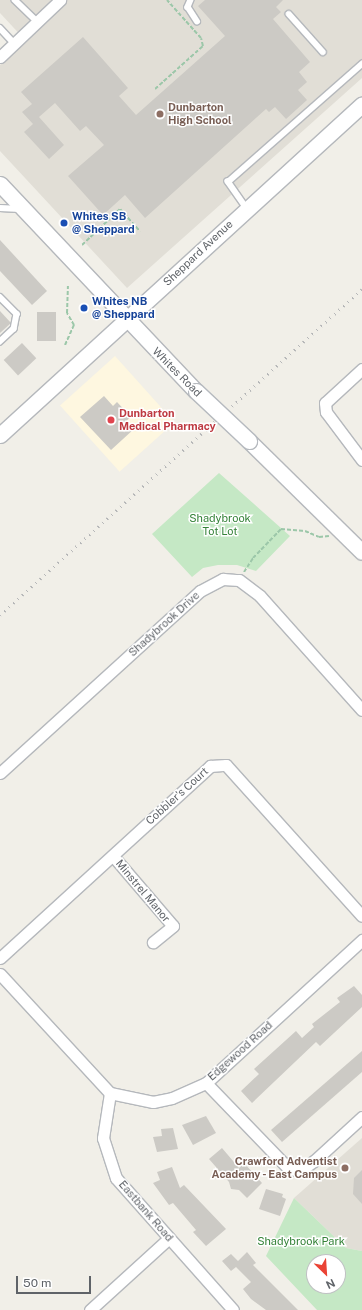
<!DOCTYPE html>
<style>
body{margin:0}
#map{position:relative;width:362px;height:1310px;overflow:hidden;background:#f1efe8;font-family:"Public Sans",sans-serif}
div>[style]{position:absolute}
.commercial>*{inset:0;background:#fef7e0;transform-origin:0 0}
.education>*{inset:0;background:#e1ded6}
.green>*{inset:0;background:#c5e8c5}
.building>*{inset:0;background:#cccac5;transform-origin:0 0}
.path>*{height:2px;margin-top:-1px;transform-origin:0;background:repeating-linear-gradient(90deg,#9cc7a9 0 4px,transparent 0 6px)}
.roads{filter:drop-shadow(1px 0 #b5b8bc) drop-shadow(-1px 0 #b5b8bc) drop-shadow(0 1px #b5b8bc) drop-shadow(0 -1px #b5b8bc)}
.lane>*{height:5.5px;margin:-2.75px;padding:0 2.75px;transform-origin:2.75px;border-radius:2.75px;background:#fff}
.street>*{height:11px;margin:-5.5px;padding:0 5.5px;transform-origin:5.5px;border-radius:5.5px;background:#fff}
.secondary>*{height:15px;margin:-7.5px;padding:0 7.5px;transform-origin:7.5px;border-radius:7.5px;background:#fff}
.rail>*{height:3px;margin-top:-1.5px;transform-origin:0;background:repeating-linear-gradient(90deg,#b6b7b8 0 1px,transparent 0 6px)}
.bridges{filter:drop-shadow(1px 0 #b6babf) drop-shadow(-1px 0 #b6babf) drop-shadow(0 1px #b6babf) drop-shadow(0 -1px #b6babf)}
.secondary-bridge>*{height:15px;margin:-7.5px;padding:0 7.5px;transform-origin:7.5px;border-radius:7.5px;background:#fff}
.dots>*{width:11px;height:11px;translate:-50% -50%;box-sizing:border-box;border:2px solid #fff;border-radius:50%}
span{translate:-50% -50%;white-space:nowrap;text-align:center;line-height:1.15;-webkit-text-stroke:3px #fff;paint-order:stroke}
.education-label{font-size:11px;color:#785e54;font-weight:700}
.left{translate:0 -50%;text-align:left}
.right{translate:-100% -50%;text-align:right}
.transit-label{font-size:11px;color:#164399;font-weight:700}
.street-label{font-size:11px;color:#5f6368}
.health-label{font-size:11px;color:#be3a42;font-weight:700}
.park-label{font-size:11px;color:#348238}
.north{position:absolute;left:306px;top:1254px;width:40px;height:40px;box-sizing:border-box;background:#fff;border:1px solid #bfc1c3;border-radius:50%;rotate:155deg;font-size:11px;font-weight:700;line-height:16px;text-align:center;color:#5f6368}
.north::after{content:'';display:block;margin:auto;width:14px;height:18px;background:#ea4335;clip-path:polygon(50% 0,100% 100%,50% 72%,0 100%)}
.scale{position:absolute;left:16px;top:1276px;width:75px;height:18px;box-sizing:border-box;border:2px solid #5f6368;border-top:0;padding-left:5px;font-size:12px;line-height:14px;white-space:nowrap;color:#5f6368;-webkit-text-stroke:3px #fff;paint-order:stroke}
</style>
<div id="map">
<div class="commercial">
<i style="left:115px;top:356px;width:89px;height:74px;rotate:48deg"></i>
</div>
<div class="education">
<i style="clip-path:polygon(0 0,362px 0,362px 78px,127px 288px,0 151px,0 65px,26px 41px,0 13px)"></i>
<i style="clip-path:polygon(362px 1138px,362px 1251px,346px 1248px,294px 1198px)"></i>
</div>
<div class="green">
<i style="clip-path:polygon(219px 473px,290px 536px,256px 571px,237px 565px,218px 565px,203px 568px,192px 577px,152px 534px)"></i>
<i style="clip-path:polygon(evenodd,294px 1198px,346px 1248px,362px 1251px,362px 1310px,317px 1310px,266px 1256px,294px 1198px,314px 1262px,338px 1262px,338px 1286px,314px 1286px,314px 1262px)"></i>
</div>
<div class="building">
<i style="clip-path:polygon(205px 0,283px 0,276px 7px,281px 12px,273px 19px,310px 62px,299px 72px,307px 82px,298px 90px,307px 100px,286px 119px,275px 107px,269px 112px,266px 109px,145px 218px,125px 195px,103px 215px,68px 176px,104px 145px,86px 126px,80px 131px,55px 103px,39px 117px,64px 145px,49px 159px,24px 132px,33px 124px,22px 112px,32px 104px,21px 92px,83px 37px,128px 88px,119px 96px,136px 115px,225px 36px,198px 6px)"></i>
<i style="clip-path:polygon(0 240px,47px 291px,32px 305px,0 271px)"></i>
<i style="clip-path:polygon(0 311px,11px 323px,0 333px)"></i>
<i style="left:37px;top:312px;width:19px;height:29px"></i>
<i style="left:22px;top:343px;width:21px;height:25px;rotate:47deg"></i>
<i style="clip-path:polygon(104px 396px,113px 406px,117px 402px,131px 417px,126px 421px,134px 429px,111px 450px,80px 417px)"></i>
<i style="clip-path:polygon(354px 986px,362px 995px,362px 1007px,320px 1046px,316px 1042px,252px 1103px,241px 1091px,259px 1074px,254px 1069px,296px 1031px,302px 1038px,314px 1027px,312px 1024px,340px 1002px,337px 998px)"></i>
<i style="clip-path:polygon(362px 1051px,362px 1072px,282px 1142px,271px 1130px)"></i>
<i style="clip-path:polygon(206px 1116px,216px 1133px,193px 1145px,182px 1125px)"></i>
<i style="clip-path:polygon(173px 1128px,178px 1149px,157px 1152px,153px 1137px,162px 1136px,161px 1129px)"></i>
<i style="clip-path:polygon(222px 1148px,239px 1168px,244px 1163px,262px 1183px,247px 1198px,239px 1190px,231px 1189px,229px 1182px,209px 1159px)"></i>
<i style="clip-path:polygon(172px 1167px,180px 1188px,184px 1185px,226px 1229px,206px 1246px,193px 1232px,196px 1230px,173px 1203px,169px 1205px,153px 1183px,160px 1180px,157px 1172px)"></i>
<i style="clip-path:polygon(362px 1170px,362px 1204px,353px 1194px,354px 1178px)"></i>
<i style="clip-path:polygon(266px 1189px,283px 1194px,282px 1197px,286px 1199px,280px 1216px,259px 1209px)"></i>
<i style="clip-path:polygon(247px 1252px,256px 1263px,253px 1265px,298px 1310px,266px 1310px,251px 1299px,243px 1289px,251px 1282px,236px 1267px,231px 1271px,222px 1261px,231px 1254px,238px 1261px)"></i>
</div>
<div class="path">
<i style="left:155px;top:89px;width:64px;rotate:-41.9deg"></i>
<i style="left:203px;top:46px;width:8px;rotate:-104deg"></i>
<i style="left:201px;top:38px;width:51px;rotate:-131.8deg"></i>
<i style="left:82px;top:245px;width:52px;rotate:-43.5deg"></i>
<i style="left:120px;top:209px;width:30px;rotate:48deg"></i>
<i style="left:65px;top:345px;width:22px;rotate:-66deg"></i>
<i style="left:74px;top:325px;width:14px;rotate:-120deg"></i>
<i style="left:67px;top:313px;width:27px;rotate:-88deg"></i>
<i style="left:244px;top:572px;width:17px;rotate:-57deg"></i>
<i style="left:253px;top:558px;width:40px;rotate:-46deg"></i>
<i style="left:281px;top:529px;width:24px;rotate:5deg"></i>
<i style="left:305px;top:531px;width:15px;rotate:23deg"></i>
<i style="left:319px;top:537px;width:10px;rotate:-6deg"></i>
</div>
<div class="roads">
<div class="lane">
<i style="left:15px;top:0;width:30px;rotate:44deg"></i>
<i style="left:191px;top:0;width:8px;rotate:113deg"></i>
<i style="left:188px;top:7px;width:17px;rotate:57deg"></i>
<i style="left:289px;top:14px;width:51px;rotate:48.2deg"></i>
<i style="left:0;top:28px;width:21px;rotate:47deg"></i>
<i style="left:0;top:208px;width:20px;rotate:3deg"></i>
<i style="left:246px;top:208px;width:32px;rotate:-125deg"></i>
<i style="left:228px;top:182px;width:179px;rotate:-41.4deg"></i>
<i style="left:0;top:297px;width:24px;rotate:45deg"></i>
<i style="left:17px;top:314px;width:15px;rotate:101deg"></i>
<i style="left:14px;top:329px;width:19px;rotate:137deg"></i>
</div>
<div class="street">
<i style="left:0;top:57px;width:83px;rotate:-43.5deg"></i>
<i style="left:362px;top:369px;width:50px;rotate:137.4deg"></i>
<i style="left:325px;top:403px;width:9px;rotate:84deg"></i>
<i style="left:326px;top:412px;width:60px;rotate:53.1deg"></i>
<i style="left:0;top:773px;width:270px;rotate:-42.3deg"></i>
<i style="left:200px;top:591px;width:26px;rotate:-28deg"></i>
<i style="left:223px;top:579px;width:16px;rotate:4deg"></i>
<i style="left:239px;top:580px;width:26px;rotate:37deg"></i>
<i style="left:260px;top:596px;width:153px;rotate:48.2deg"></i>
<i style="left:113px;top:856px;width:92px;rotate:49.4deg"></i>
<i style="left:173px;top:926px;width:26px;rotate:141deg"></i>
<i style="left:0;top:958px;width:285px;rotate:-42.4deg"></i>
<i style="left:210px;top:766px;width:16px;rotate:-4deg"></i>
<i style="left:226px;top:765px;width:203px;rotate:48deg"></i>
<i style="left:0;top:974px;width:162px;rotate:47.3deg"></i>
<i style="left:110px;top:1093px;width:44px;rotate:11.8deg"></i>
<i style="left:153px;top:1102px;width:19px;rotate:-12deg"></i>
<i style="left:172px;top:1098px;width:37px;rotate:-24deg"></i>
<i style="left:206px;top:1083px;width:212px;rotate:-42.5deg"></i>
<i style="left:206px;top:1083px;width:120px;rotate:46deg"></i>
<i style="left:289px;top:1169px;width:12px;rotate:5deg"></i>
<i style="left:301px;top:1170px;width:16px;rotate:-35deg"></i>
<i style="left:314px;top:1161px;width:65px;rotate:-42.5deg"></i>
<i style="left:110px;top:1093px;width:46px;rotate:98.8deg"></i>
<i style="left:103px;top:1138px;width:42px;rotate:72deg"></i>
<i style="left:116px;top:1178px;width:176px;rotate:48.4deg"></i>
<i style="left:90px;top:1310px;width:107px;rotate:-42.3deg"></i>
</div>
<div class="secondary">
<i style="left:0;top:184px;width:285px;rotate:46.6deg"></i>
<i style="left:0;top:435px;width:490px;rotate:-42.4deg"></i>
<i style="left:249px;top:441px;width:158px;rotate:44.5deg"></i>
</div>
</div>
<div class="rail">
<i style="left:0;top:615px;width:487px;rotate:-42deg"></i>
</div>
<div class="bridges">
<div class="secondary-bridge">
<i style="left:196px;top:391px;width:73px;rotate:43.3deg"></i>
</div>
</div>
<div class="dots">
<i style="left:160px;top:114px;background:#8d6e63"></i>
<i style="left:64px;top:223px;background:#1a4fb4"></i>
<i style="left:84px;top:308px;background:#1a4fb4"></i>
<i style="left:111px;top:420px;background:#e0444e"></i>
<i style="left:345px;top:1168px;background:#8d6e63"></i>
</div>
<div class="education-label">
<span class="left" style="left:168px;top:114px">Dunbarton<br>High School</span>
<span class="right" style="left:337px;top:1168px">Crawford Adventist<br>Academy - East Campus</span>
</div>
<div class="transit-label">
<span class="left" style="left:72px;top:223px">Whites SB<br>@ Sheppard</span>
<span class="left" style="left:92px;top:308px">Whites NB<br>@ Sheppard</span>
</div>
<div class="street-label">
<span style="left:198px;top:253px;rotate:-43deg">Sheppard Avenue</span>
<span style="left:177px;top:372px;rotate:45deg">Whites Road</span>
<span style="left:164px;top:624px;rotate:-42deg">Shadybrook Drive</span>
<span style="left:177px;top:796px;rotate:-42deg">Cobbler's Court</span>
<span style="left:143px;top:891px;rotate:50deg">Minstrel Manor</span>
<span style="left:240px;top:1051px;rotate:-42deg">Edgewood Road</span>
<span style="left:146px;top:1211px;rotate:49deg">Eastbank Road</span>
</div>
<div class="health-label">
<span class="left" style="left:119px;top:420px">Dunbarton<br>Medical Pharmacy</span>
</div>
<div class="park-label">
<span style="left:220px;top:525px">Shadybrook<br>Tot Lot</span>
<span style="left:301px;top:1241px">Shadybrook Park</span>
</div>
<div class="north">N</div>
<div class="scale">50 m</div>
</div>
